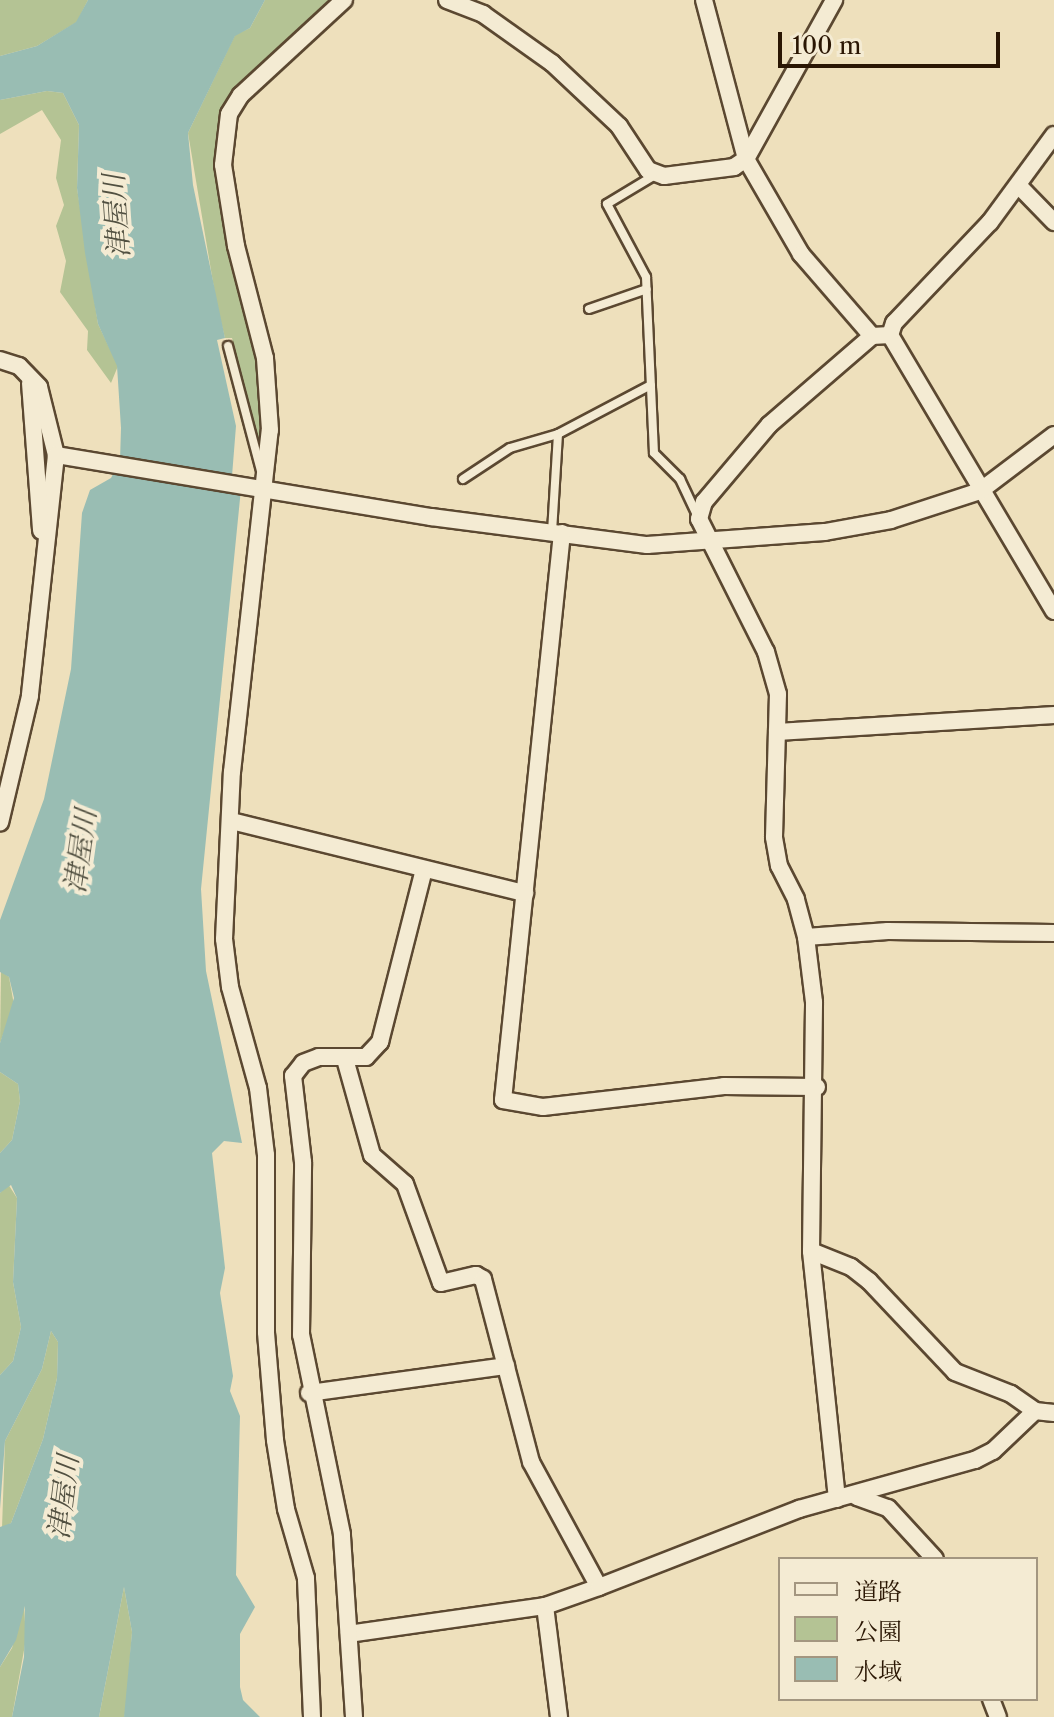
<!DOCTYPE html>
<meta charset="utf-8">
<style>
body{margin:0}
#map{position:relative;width:1054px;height:1717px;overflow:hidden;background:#eee0bc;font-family:"Libre Caslon Text","Noto Serif JP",serif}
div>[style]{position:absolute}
.green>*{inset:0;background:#b4c394}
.water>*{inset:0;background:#99bdb3}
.roads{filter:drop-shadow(2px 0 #5b4831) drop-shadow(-2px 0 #5b4831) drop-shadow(0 2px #5b4831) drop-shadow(0 -2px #5b4831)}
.lane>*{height:8px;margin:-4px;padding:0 4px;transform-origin:4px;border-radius:4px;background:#f4ebd3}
.street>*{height:16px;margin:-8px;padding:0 8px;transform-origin:8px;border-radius:8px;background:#f4ebd3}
span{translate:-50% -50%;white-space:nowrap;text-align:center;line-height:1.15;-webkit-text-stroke:8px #f4ebd3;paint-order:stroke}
.water-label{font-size:28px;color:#515041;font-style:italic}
.legend{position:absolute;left:778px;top:1557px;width:260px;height:144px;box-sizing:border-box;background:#f4ebd3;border:2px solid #a39680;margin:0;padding:10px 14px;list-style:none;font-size:24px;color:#2a1603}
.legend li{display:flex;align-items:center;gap:16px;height:40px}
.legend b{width:40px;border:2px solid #a39680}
.scale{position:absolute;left:778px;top:32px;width:222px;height:36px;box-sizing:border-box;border:4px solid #2a1603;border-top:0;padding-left:10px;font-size:24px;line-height:28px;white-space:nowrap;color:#2a1603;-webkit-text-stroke:6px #f4ebd3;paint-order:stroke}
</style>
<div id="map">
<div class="green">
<i style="clip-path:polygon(0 0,88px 0,77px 22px,37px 46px,0 56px)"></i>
<i style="clip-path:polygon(265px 0,336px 0,250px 76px,229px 104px,221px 129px,258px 355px,266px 425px,260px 456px,232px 338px,225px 338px,217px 306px,188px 133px,235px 35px,250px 28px)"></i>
<i style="clip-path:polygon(47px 91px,63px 93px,79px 125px,77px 188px,98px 324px,118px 366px,111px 383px,87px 350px,88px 331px,60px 292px,66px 261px,56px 226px,64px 205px,56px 178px,61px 140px,42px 110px,0 134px,0 100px)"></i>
<i style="clip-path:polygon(1px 971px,9px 977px,14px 1005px,0 1043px)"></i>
<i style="clip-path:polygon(0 1072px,18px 1084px,20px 1101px,12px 1140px,0 1153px)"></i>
<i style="clip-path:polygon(8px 1184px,17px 1198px,13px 1282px,21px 1327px,13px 1361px,0 1375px,0 1193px)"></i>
<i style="clip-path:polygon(51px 1331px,58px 1342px,57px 1378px,43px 1439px,11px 1523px,2px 1528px,5px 1441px,42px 1369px)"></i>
<i style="clip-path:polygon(124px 1587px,132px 1632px,126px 1711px,124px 1717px,99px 1717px)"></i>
<i style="clip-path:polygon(24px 1605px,26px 1639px,12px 1717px,0 1717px,0 1667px,12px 1648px)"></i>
</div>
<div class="water">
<i style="clip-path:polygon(88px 0,265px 0,250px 28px,235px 36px,188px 133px,193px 185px,225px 338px,217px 340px,236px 426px,232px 476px,241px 489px,201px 889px,206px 971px,242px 1143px,224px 1141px,212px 1153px,225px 1268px,220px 1293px,233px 1376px,230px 1391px,240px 1416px,236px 1575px,255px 1607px,240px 1634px,240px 1687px,243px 1700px,260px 1717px,124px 1717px,132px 1632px,124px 1587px,99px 1717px,12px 1717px,24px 1657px,25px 1606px,16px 1640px,0 1667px,0 1527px,11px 1523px,43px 1439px,57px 1378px,58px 1342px,51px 1331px,42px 1369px,5px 1441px,0 1509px,0 1375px,13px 1361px,21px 1327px,13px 1282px,17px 1198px,11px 1185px,0 1193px,0 1153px,12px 1140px,20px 1101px,18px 1084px,0 1072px,0 1043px,14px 998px,9px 977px,0 972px,0 920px,44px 799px,71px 669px,82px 513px,90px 490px,111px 478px,120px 461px,121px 428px,117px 366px,98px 324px,85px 253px,77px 188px,79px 125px,63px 93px,47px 91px,0 100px,0 56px,37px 46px,76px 22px)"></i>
</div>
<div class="roads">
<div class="lane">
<i style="left:655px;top:175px;width:56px;rotate:148.9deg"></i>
<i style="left:607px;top:204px;width:83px;rotate:61.9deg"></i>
<i style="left:646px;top:277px;width:176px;rotate:87.4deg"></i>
<i style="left:654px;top:453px;width:37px;rotate:45deg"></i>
<i style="left:680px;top:479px;width:42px;rotate:64.7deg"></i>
<i style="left:589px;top:309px;width:61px;rotate:-19deg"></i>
<i style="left:228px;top:346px;width:129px;rotate:75.2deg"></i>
<i style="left:463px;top:479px;width:56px;rotate:-33.4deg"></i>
<i style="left:510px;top:448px;width:50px;rotate:-16.3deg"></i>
<i style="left:558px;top:434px;width:105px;rotate:-27.8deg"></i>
<i style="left:552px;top:532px;width:98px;rotate:-86.5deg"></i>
</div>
<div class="street">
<i style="left:447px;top:0;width:39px;rotate:21deg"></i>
<i style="left:483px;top:14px;width:85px;rotate:35.4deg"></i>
<i style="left:552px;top:63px;width:92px;rotate:43.2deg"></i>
<i style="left:619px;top:126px;width:53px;rotate:56.6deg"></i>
<i style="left:648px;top:170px;width:17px;rotate:21deg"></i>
<i style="left:664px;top:176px;width:71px;rotate:-7.3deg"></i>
<i style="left:734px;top:167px;width:14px;rotate:-34deg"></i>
<i style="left:746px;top:159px;width:182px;rotate:-61deg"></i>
<i style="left:704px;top:0;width:164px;rotate:75.2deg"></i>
<i style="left:746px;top:159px;width:110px;rotate:59.9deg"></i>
<i style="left:801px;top:254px;width:108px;rotate:49.1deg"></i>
<i style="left:1054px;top:135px;width:108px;rotate:126.3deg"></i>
<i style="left:990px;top:222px;width:139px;rotate:133.5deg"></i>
<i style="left:894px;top:323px;width:13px;rotate:108deg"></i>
<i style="left:890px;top:335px;width:321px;rotate:59.3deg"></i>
<i style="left:1018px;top:185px;width:52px;rotate:45.8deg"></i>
<i style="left:0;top:360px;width:20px;rotate:18deg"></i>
<i style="left:19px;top:366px;width:29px;rotate:46deg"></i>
<i style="left:39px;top:387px;width:70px;rotate:76deg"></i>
<i style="left:56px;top:455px;width:242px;rotate:96.2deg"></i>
<i style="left:30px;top:696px;width:130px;rotate:103.3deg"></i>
<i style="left:30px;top:383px;width:148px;rotate:85.7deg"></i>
<i style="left:56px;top:455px;width:380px;rotate:9.4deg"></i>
<i style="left:431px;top:517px;width:218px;rotate:7.4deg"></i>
<i style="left:647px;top:545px;width:178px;rotate:-4.2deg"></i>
<i style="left:825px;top:532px;width:67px;rotate:-10.3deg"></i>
<i style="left:891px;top:520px;width:94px;rotate:-18deg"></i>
<i style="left:980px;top:491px;width:93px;rotate:-37.1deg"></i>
<i style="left:562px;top:533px;width:570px;rotate:95.94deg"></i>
<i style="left:503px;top:1100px;width:41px;rotate:9.9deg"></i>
<i style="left:543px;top:1107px;width:182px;rotate:-6.6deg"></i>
<i style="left:724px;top:1086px;width:93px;rotate:0.6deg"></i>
<i style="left:777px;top:732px;width:278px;rotate:-3.5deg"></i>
<i style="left:231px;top:821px;width:303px;rotate:13.8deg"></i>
<i style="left:806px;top:937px;width:82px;rotate:-4.2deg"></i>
<i style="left:888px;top:931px;width:166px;rotate:0.7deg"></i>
<i style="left:345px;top:1059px;width:100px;rotate:74.3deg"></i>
<i style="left:372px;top:1155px;width:44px;rotate:41.3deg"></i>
<i style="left:405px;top:1184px;width:105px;rotate:70deg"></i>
<i style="left:441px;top:1283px;width:36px;rotate:-13deg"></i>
<i style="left:476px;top:1275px;width:8px;rotate:30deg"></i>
<i style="left:483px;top:1279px;width:189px;rotate:75.3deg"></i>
<i style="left:531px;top:1462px;width:142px;rotate:61.5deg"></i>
<i style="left:599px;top:1587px;width:57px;rotate:160.6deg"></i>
<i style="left:545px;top:1606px;width:198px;rotate:171.9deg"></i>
<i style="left:811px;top:1251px;width:43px;rotate:21.8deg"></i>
<i style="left:851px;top:1267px;width:23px;rotate:38deg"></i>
<i style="left:869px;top:1281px;width:125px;rotate:46.6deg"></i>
<i style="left:955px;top:1372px;width:60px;rotate:21.4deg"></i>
<i style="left:1011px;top:1394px;width:29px;rotate:35deg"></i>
<i style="left:1035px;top:1411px;width:19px;rotate:6deg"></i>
<i style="left:309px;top:1393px;width:199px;rotate:-7.8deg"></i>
<i style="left:857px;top:1497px;width:33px;rotate:20deg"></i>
<i style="left:888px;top:1508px;width:69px;rotate:47.3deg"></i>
<i style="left:837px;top:1499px;width:249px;rotate:-96deg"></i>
<i style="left:811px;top:1251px;width:249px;rotate:-89.3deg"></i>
<i style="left:814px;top:1002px;width:65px;rotate:-97deg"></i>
<i style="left:806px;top:937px;width:39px;rotate:-105deg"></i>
<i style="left:796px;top:899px;width:37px;rotate:-117deg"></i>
<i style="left:779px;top:866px;width:29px;rotate:-100deg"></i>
<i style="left:774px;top:837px;width:143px;rotate:-88.4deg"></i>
<i style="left:778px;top:694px;width:44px;rotate:-105.9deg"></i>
<i style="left:766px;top:652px;width:149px;rotate:-116.7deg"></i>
<i style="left:699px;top:519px;width:18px;rotate:-74deg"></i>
<i style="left:704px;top:502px;width:101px;rotate:-49.8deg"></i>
<i style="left:769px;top:425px;width:136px;rotate:-40.8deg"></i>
<i style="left:872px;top:336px;width:18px;rotate:-3deg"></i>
<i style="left:599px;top:1587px;width:215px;rotate:-21.3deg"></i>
<i style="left:799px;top:1509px;width:183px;rotate:-15.6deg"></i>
<i style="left:975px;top:1460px;width:20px;rotate:-27deg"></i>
<i style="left:993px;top:1451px;width:58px;rotate:-43.6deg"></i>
<i style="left:545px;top:1606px;width:112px;rotate:82.8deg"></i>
<i style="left:991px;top:1699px;width:19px;rotate:69deg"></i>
<i style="left:312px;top:1717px;width:139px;rotate:-92.5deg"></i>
<i style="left:306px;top:1578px;width:72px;rotate:-106.2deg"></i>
<i style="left:286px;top:1509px;width:70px;rotate:-99.1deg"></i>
<i style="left:275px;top:1440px;width:108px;rotate:-94.8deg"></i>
<i style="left:266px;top:1332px;width:177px;rotate:-90deg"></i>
<i style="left:266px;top:1155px;width:67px;rotate:-96.8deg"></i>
<i style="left:258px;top:1088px;width:105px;rotate:-105.5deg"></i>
<i style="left:230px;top:987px;width:48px;rotate:-97.1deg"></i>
<i style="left:224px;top:939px;width:167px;rotate:-87.3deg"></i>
<i style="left:232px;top:772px;width:344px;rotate:-83.7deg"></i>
<i style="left:270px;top:430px;width:72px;rotate:-94deg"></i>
<i style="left:265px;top:358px;width:116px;rotate:-104.5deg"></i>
<i style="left:236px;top:246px;width:82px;rotate:-99.1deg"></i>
<i style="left:223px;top:165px;width:51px;rotate:-83.3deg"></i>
<i style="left:229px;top:114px;width:22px;rotate:-58deg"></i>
<i style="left:241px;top:95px;width:140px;rotate:-42.7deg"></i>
<i style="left:354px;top:1717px;width:183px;rotate:-93.8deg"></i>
<i style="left:342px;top:1534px;width:203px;rotate:-101.6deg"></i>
<i style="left:301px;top:1335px;width:173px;rotate:-89.3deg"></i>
<i style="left:303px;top:1162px;width:87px;rotate:-96.6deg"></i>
<i style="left:293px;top:1076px;width:16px;rotate:-52deg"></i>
<i style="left:303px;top:1063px;width:17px;rotate:-21deg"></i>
<i style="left:319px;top:1057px;width:47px"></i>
<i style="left:366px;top:1057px;width:21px;rotate:-47deg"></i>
<i style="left:380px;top:1042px;width:178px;rotate:-75.7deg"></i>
</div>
</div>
<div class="water-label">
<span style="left:116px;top:216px;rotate:-94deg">津屋川</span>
<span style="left:80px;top:851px;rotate:-82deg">津屋川</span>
<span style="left:63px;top:1497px;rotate:-83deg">津屋川</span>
</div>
<ul class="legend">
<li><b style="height:10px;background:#f4ebd3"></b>道路</li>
<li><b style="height:22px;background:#b4c394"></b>公園</li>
<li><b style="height:22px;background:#99bdb3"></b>水域</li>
</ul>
<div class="scale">100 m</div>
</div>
